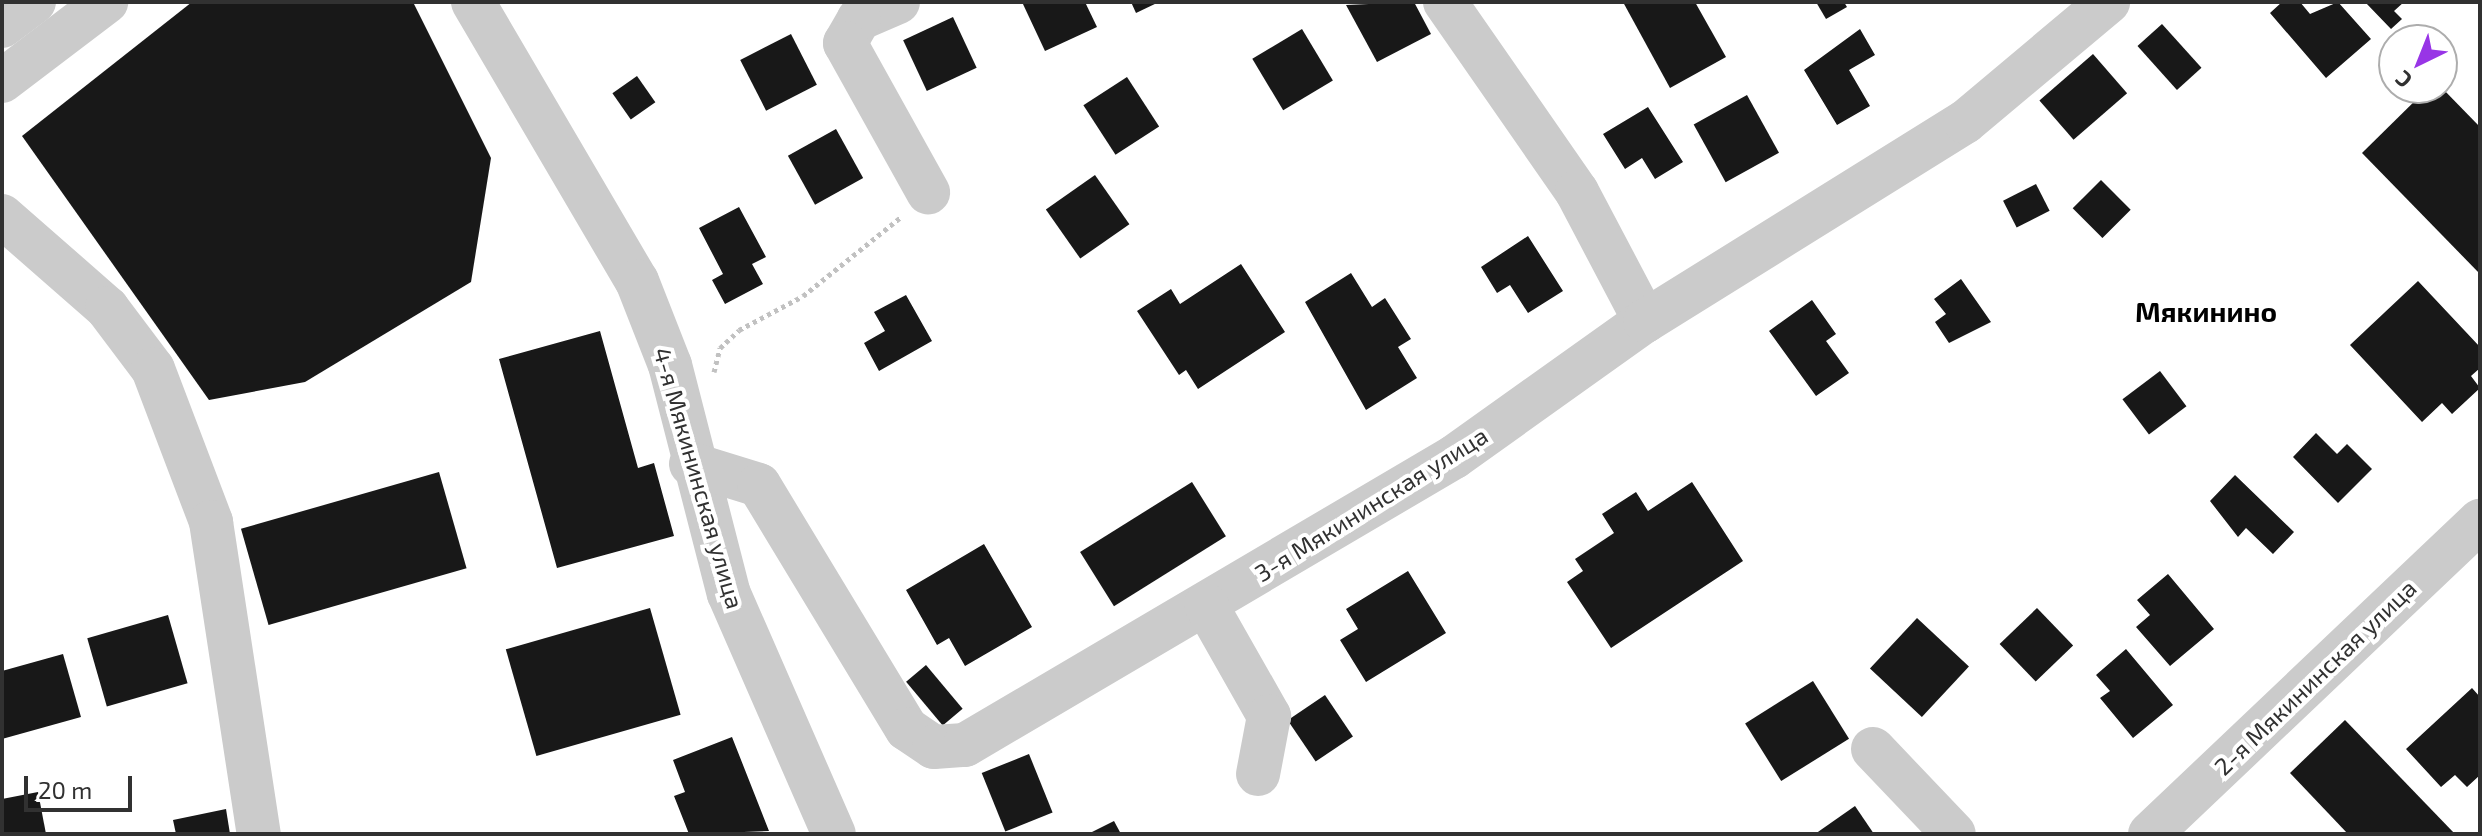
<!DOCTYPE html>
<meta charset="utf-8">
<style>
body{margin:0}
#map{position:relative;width:2482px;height:836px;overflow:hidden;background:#fff;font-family:"Exo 2",sans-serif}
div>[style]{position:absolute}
.building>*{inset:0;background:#181818;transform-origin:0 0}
.path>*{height:5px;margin-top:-2.5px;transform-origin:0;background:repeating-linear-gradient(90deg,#c1c1c1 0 4px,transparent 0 8px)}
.minor>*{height:44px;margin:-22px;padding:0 22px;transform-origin:22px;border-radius:22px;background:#cbcbcb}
span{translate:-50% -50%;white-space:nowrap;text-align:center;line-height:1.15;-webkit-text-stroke:8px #fff;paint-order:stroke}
.street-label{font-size:24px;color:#313131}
.quarter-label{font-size:28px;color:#000;font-weight:700}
.frame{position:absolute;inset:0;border:4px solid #313131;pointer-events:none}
.north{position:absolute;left:2378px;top:24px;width:80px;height:80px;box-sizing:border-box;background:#fff;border:2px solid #adadad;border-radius:50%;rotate:223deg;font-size:22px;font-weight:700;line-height:32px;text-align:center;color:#313131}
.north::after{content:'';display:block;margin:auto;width:28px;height:36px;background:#9835e6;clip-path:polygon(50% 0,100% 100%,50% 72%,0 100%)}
.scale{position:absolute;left:24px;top:776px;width:108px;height:36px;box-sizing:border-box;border:4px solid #313131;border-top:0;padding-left:10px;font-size:24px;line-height:28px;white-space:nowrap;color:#313131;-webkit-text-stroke:6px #fff;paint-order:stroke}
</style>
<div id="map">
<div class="building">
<i style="clip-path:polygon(192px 2px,413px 2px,491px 158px,471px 282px,305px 382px,209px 400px,22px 136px)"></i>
<i style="clip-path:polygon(1022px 2px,1085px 2px,1097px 27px,1045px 51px)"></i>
<i style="clip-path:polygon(1131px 2px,1159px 2px,1136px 13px)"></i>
<i style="clip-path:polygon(1414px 2px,1431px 34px,1377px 62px,1346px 5px)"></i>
<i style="clip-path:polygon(1623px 2px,1695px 2px,1726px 57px,1670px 88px)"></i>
<i style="clip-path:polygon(1816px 2px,1844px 2px,1847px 7px,1826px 19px)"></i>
<i style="clip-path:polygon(2282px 2px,2300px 2px,2310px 14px,2338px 2px,2371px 39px,2326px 78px,2270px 13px)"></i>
<i style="clip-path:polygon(2365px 2px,2404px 2px,2394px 11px,2402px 19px,2391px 29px)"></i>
<i style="left:953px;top:17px;width:56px;height:55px;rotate:65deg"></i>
<i style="left:2162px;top:24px;width:59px;height:33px;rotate:48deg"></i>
<i style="left:1302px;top:29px;width:60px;height:58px;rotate:59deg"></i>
<i style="clip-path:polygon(1860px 29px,1875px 55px,1849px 70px,1870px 106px,1837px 125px,1804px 70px)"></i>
<i style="left:791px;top:34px;width:57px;height:57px;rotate:63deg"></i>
<i style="left:2093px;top:54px;width:52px;height:71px;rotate:49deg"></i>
<i style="left:637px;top:76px;width:32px;height:30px;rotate:55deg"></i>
<i style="left:1127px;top:77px;width:59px;height:52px;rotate:57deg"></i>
<i style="clip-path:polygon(2428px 88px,2442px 88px,2480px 127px,2480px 274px,2362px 153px)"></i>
<i style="left:1747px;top:95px;width:66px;height:61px;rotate:61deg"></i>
<i style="clip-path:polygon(1648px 107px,1683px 162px,1655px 179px,1642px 158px,1625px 169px,1603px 134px)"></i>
<i style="left:836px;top:129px;width:56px;height:55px;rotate:61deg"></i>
<i style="left:1095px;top:175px;width:60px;height:60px;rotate:55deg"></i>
<i style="left:2101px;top:180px;width:42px;height:40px;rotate:45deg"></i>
<i style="left:2036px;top:184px;width:30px;height:37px;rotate:63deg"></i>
<i style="clip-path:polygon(739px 207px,766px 257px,752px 264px,763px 284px,725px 304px,712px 280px,723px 274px,699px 228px)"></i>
<i style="clip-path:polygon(1528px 236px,1563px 291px,1528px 313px,1510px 285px,1497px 293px,1481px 267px)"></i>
<i style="clip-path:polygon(1241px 264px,1285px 332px,1198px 389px,1186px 370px,1179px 375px,1137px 311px,1171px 289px,1180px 304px)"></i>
<i style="clip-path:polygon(1351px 273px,1372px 307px,1385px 298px,1411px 339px,1398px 347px,1417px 378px,1366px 410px,1305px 302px)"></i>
<i style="clip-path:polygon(1961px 279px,1991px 322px,1949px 343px,1935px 322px,1946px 314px,1934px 299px)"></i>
<i style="clip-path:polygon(2418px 281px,2480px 347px,2480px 368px,2471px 376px,2480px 388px,2452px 414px,2442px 403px,2422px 422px,2350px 345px)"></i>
<i style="clip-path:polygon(906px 295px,932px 341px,879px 371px,864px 343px,885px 331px,874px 312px)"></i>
<i style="clip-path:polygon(1812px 300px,1836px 334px,1826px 341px,1849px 373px,1816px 396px,1769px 331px)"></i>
<i style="clip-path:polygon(600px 331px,638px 468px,654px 463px,674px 536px,557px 568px,499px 359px)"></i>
<i style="left:2160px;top:371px;width:44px;height:47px;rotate:53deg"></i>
<i style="clip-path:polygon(2316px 433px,2337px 454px,2347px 444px,2372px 469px,2338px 503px,2293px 457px)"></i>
<i style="left:439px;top:472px;width:100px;height:206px;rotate:74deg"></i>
<i style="clip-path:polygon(2235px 475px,2294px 532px,2273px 554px,2246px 528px,2238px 537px,2210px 501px)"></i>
<i style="left:1192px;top:482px;width:64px;height:132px;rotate:58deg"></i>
<i style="clip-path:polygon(1692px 482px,1743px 561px,1611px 648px,1567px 582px,1583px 571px,1575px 559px,1614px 533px,1602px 514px,1636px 492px,1648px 511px)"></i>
<i style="clip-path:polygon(984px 544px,1032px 627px,965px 666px,949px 638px,937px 645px,906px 590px)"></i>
<i style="clip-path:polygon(1408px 571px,1446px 633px,1366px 682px,1340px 640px,1358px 629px,1346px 609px)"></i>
<i style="clip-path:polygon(2168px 574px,2214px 629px,2170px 666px,2136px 627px,2150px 615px,2137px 600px)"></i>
<i style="left:650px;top:608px;width:111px;height:150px;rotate:74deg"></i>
<i style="left:2037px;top:608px;width:52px;height:52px;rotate:46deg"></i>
<i style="left:168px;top:615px;width:71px;height:84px;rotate:74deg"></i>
<i style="left:1917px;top:618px;width:71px;height:69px;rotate:43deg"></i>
<i style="clip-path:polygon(2126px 649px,2173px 705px,2133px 738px,2100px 698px,2110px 691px,2096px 675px)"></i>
<i style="clip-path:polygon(63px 654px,81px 717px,2px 739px,2px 671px)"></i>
<i style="left:926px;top:665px;width:57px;height:26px;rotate:50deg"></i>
<i style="left:1813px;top:681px;width:68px;height:80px;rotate:58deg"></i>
<i style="clip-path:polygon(2472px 688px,2480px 697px,2480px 775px,2467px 787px,2455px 775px,2441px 787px,2406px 749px)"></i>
<i style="left:1325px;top:695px;width:50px;height:45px;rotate:56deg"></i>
<i style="clip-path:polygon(2345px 720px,2455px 834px,2348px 834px,2290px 773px)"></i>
<i style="clip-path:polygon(732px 737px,769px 831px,689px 834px,674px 796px,685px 792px,673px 760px)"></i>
<i style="left:1029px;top:754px;width:63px;height:51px;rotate:68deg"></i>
<i style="clip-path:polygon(38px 792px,46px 834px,2px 834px,2px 799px)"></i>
<i style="clip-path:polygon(1855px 806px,1874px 834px,1815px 834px)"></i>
<i style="clip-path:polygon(226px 809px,230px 834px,176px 834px,173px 820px)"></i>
<i style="clip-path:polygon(1114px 821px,1121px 834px,1088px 834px)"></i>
</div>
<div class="path">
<i style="left:714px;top:372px;width:25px;rotate:-76deg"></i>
<i style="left:720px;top:348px;width:26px;rotate:-43deg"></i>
<i style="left:739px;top:330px;width:72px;rotate:-28deg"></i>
<i style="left:803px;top:296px;width:126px;rotate:-38.9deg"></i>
</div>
<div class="minor">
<i style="left:473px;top:2px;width:324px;rotate:59.6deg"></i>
<i style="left:637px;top:281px;width:90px;rotate:68.6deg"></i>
<i style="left:670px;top:365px;width:236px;rotate:75.6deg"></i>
<i style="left:729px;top:594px;width:262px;rotate:66.4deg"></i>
<i style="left:898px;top:2px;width:43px;rotate:156.4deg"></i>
<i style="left:859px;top:19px;width:28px;rotate:120deg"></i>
<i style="left:845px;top:43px;width:171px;rotate:60.9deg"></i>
<i style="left:1445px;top:2px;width:231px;rotate:55.2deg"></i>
<i style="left:1577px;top:192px;width:146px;rotate:62.2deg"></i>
<i style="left:2px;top:26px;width:40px;rotate:-37deg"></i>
<i style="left:2px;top:81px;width:131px;rotate:-37.2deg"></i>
<i style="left:2px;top:216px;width:140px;rotate:41.2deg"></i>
<i style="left:107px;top:308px;width:76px;rotate:53deg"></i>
<i style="left:153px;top:369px;width:164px;rotate:69.2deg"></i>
<i style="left:211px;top:522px;width:316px;rotate:81.3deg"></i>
<i style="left:691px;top:464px;width:71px;rotate:17.2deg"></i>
<i style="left:759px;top:485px;width:285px;rotate:58.8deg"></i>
<i style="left:907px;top:729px;width:32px;rotate:34deg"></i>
<i style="left:934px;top:747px;width:31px;rotate:-4deg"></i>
<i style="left:965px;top:745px;width:568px;rotate:-30.5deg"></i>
<i style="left:1454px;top:457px;width:234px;rotate:-35.5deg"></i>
<i style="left:1645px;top:321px;width:377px;rotate:-31.9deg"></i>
<i style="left:1965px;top:122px;width:187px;rotate:-40deg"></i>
<i style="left:1206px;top:605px;width:128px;rotate:60.4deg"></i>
<i style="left:1269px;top:716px;width:59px;rotate:100.7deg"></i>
<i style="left:1873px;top:749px;width:117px;rotate:46.4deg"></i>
<i style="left:2150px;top:834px;width:455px;rotate:-43.5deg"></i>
</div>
<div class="street-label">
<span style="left:699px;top:478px;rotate:74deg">4-я Мякининская улица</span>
<span style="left:1371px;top:504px;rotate:-32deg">3-я Мякининская улица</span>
<span style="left:2315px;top:677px;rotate:-44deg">2-я Мякининская улица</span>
</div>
<div class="quarter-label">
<span style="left:2206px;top:311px">Мякинино</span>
</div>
<div class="frame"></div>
<div class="north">С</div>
<div class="scale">20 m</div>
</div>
